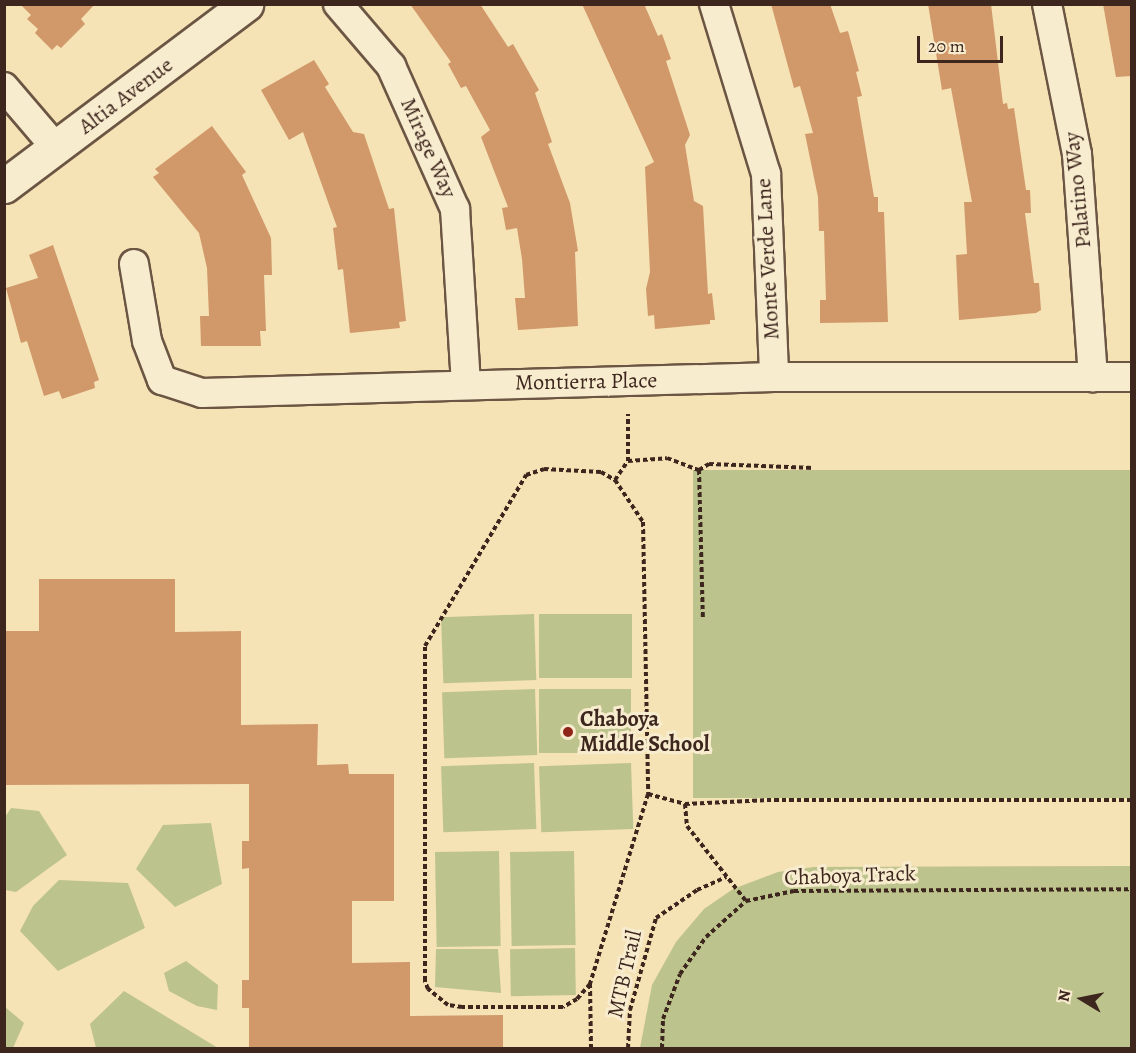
<!DOCTYPE html>
<style>
body{margin:0}
#map{position:relative;width:1136px;height:1053px;overflow:hidden;background:#f5e2b5;font-family:Alegreya,serif}
div>[style]{position:absolute}
.green>*{inset:0;background:#bdc38c;transform-origin:0 0}
.building>*{inset:0;background:#d19869}
.path>*{height:4px;margin-top:-2px;transform-origin:0;background:repeating-linear-gradient(90deg,#3d261d 0 4.5px,transparent 0 7.5px)}
.roads{filter:drop-shadow(2px 0 #6b5543) drop-shadow(-2px 0 #6b5543) drop-shadow(0 2px #6b5543) drop-shadow(0 -2px #6b5543)}
.street>*{height:28px;margin:-14px;padding:0 14px;transform-origin:14px;border-radius:14px;background:#f8eccf}
.secondary>*{height:33px;margin:-16.5px;padding:0 16.5px;transform-origin:16.5px;border-radius:16.5px;background:#f8eccf}
.dots>*{width:16px;height:16px;translate:-50% -50%;box-sizing:border-box;border:3px solid #f8eccf;border-radius:50%}
span{translate:-50% -50%;white-space:nowrap;text-align:center;line-height:1.15;-webkit-text-stroke:6px #f8eccf;paint-order:stroke}
.street-label{font-size:22px;color:#3d261d}
.poi-label{font-size:22px;color:#3d261d;font-weight:700}
.left{translate:0 -50%;text-align:left}
.frame{position:absolute;inset:0;border:6px solid #3d261d;pointer-events:none}
.north{position:absolute;left:1052px;top:969px;width:60px;height:60px;-webkit-text-stroke:4px #f8eccf;paint-order:stroke;rotate:280deg;font-size:16px;font-weight:700;line-height:24px;text-align:center;color:#3d261d}
.north::after{content:'';display:block;margin:auto;width:21px;height:27px;background:#3d261d;clip-path:polygon(50% 0,100% 100%,50% 72%,0 100%)}
.scale{position:absolute;left:917px;top:36px;width:86px;height:27px;box-sizing:border-box;border:3px solid #3d261d;border-top:0;padding-left:8px;font-size:18px;line-height:21px;white-space:nowrap;color:#3d261d;-webkit-text-stroke:4px #f8eccf;paint-order:stroke}
</style>
<div id="map">
<div class="green">
<i style="left:1131px;top:470px;width:328px;height:438px;rotate:90deg"></i>
<i style="left:534px;top:614px;width:66px;height:93px;rotate:88deg"></i>
<i style="left:539px;top:614px;width:93px;height:64px"></i>
<i style="left:535px;top:689px;width:66px;height:93px;rotate:88deg"></i>
<i style="left:539px;top:689px;width:92px;height:64px"></i>
<i style="left:534px;top:763px;width:66px;height:93px;rotate:88deg"></i>
<i style="left:631px;top:763px;width:66px;height:92px;rotate:88deg"></i>
<i style="clip-path:polygon(11px 808px,39px 811px,67px 855px,16px 892px,5px 890px,5px 817px)"></i>
<i style="clip-path:polygon(211px 823px,222px 884px,175px 907px,136px 869px,163px 825px)"></i>
<i style="left:499px;top:851px;width:95px;height:64px;rotate:89deg"></i>
<i style="left:574px;top:851px;width:94px;height:64px;rotate:89deg"></i>
<i style="clip-path:polygon(1131px 866px,1131px 1048px,640px 1048px,652px 985px,676px 942px,704px 909px,733px 889px,778px 872px,814px 867px)"></i>
<i style="clip-path:polygon(59px 880px,128px 883px,145px 928px,58px 971px,20px 931px,33px 906px)"></i>
<i style="left:575px;top:948px;width:47px;height:65px;rotate:89deg"></i>
<i style="clip-path:polygon(436px 949px,498px 949px,501px 993px,435px 987px)"></i>
<i style="clip-path:polygon(186px 961px,218px 985px,217px 1010px,197px 1006px,169px 991px,164px 973px)"></i>
<i style="clip-path:polygon(124px 991px,218px 1048px,96px 1048px,90px 1024px)"></i>
<i style="clip-path:polygon(5px 1007px,24px 1023px,13px 1048px,5px 1048px)"></i>
</div>
<div class="building">
<i style="clip-path:polygon(20px 4px,95px 4px,81px 19px,85px 24px,61px 48px,57px 45px,52px 50px,35px 33px,38px 29px,27px 19px,31px 15px)"></i>
<i style="clip-path:polygon(410px 4px,480px 4px,508px 47px,513px 44px,539px 90px,535px 93px,552px 142px,548px 144px,570px 203px,578px 251px,575px 252px,578px 326px,518px 330px,515px 298px,525px 298px,522px 259px,517px 228px,506px 230px,502px 208px,508px 207px,481px 137px,490px 130px,466px 86px,461px 88px,448px 64px,451px 62px)"></i>
<i style="clip-path:polygon(582px 4px,644px 4px,658px 36px,662px 34px,671px 59px,666px 61px,690px 135px,685px 145px,694px 201px,703px 206px,708px 294px,712px 293px,715px 320px,710px 320px,710px 324px,655px 329px,654px 315px,648px 316px,646px 289px,650px 272px,645px 167px,654px 162px)"></i>
<i style="clip-path:polygon(771px 4px,830px 4px,840px 33px,848px 31px,859px 71px,856px 72px,862px 96px,857px 97px,874px 197px,878px 197px,878px 212px,884px 212px,888px 322px,820px 323px,820px 300px,826px 300px,824px 231px,819px 231px,818px 197px,805px 134px,813px 133px,800px 86px,794px 88px)"></i>
<i style="clip-path:polygon(928px 4px,991px 4px,1003px 104px,1007px 103px,1008px 109px,1014px 108px,1026px 190px,1030px 190px,1031px 213px,1025px 213px,1034px 283px,1039px 283px,1041px 310px,1036px 313px,959px 320px,956px 255px,967px 254px,964px 202px,972px 202px,951px 88px,942px 90px)"></i>
<i style="clip-path:polygon(1103px 4px,1131px 4px,1131px 76px,1116px 77px)"></i>
<i style="clip-path:polygon(314px 60px,329px 84px,325px 87px,353px 132px,364px 134px,389px 209px,394px 208px,406px 321px,399px 322px,400px 328px,350px 333px,343px 269px,338px 270px,333px 228px,337px 227px,303px 132px,289px 140px,261px 90px)"></i>
<i style="clip-path:polygon(212px 126px,246px 172px,242px 175px,271px 238px,272px 275px,264px 275px,266px 331px,260px 331px,261px 346px,201px 346px,200px 316px,209px 316px,207px 268px,199px 233px,153px 177px,159px 173px,155px 169px)"></i>
<i style="clip-path:polygon(53px 245px,99px 380px,94px 382px,95px 388px,62px 399px,59px 391px,44px 396px,27px 341px,21px 343px,6px 288px,38px 278px,29px 255px)"></i>
<i style="clip-path:polygon(39px 579px,175px 579px,175px 632px,241px 631px,241px 725px,318px 724px,317px 765px,348px 764px,349px 774px,394px 774px,394px 901px,352px 901px,352px 963px,410px 962px,410px 1016px,503px 1015px,503px 1048px,249px 1048px,249px 1008px,242px 1008px,242px 980px,249px 980px,249px 868px,242px 869px,242px 841px,249px 841px,249px 784px,4px 785px,4px 631px,39px 631px)"></i>
</div>
<div class="path">
<i style="left:628px;top:461px;width:39px;rotate:-4deg"></i>
<i style="left:667px;top:458px;width:34px;rotate:21deg"></i>
<i style="left:699px;top:470px;width:149px;rotate:88.5deg"></i>
<i style="left:544px;top:469px;width:57px;rotate:3deg"></i>
<i style="left:601px;top:472px;width:16px;rotate:30deg"></i>
<i style="left:615px;top:480px;width:50px;rotate:56.3deg"></i>
<i style="left:643px;top:522px;width:272px;rotate:88.9deg"></i>
<i style="left:648px;top:794px;width:199px;rotate:107deg"></i>
<i style="left:590px;top:984px;width:20px;rotate:131deg"></i>
<i style="left:577px;top:999px;width:16px;rotate:150deg"></i>
<i style="left:563px;top:1007px;width:101px;rotate:180deg"></i>
<i style="left:462px;top:1007px;width:14px;rotate:-172deg"></i>
<i style="left:448px;top:1005px;width:26px;rotate:-141deg"></i>
<i style="left:428px;top:989px;width:9px;rotate:-111deg"></i>
<i style="left:425px;top:981px;width:335px;rotate:-90deg"></i>
<i style="left:425px;top:646px;width:199px;rotate:-59.4deg"></i>
<i style="left:526px;top:475px;width:19px;rotate:-18deg"></i>
<i style="left:699px;top:470px;width:12px;rotate:-31deg"></i>
<i style="left:709px;top:464px;width:105px;rotate:2.2deg"></i>
<i style="left:615px;top:480px;width:23px;rotate:-56deg"></i>
<i style="left:628px;top:461px;width:47px;rotate:-90deg"></i>
<i style="left:648px;top:794px;width:38px;rotate:15deg"></i>
<i style="left:685px;top:804px;width:82px;rotate:-2.8deg"></i>
<i style="left:767px;top:800px;width:365px"></i>
<i style="left:685px;top:804px;width:22px;rotate:85deg"></i>
<i style="left:687px;top:826px;width:95px;rotate:51.8deg"></i>
<i style="left:590px;top:984px;width:64px;rotate:89.1deg"></i>
<i style="left:628px;top:1048px;width:38px;rotate:-87deg"></i>
<i style="left:630px;top:1010px;width:96px;rotate:-74.2deg"></i>
<i style="left:656px;top:918px;width:50px;rotate:-34.3deg"></i>
<i style="left:697px;top:890px;width:32px;rotate:-24deg"></i>
<i style="left:662px;top:1048px;width:29px;rotate:-88deg"></i>
<i style="left:663px;top:1019px;width:48px;rotate:-69.3deg"></i>
<i style="left:680px;top:974px;width:45px;rotate:-54.9deg"></i>
<i style="left:706px;top:937px;width:54px;rotate:-42deg"></i>
<i style="left:746px;top:901px;width:49px;rotate:-11.8deg"></i>
<i style="left:794px;top:891px;width:338px;rotate:-0.3deg"></i>
</div>
<div class="roads">
<div class="street">
<i style="left:338px;top:4px;width:82px;rotate:49.5deg"></i>
<i style="left:391px;top:66px;width:157px;rotate:65.9deg"></i>
<i style="left:455px;top:209px;width:176px;rotate:86.4deg"></i>
<i style="left:714px;top:4px;width:178px;rotate:73deg"></i>
<i style="left:766px;top:174px;width:203px;rotate:87.7deg"></i>
<i style="left:1047px;top:4px;width:153px;rotate:78.7deg"></i>
<i style="left:1077px;top:154px;width:224px;rotate:85.9deg"></i>
<i style="left:4px;top:87px;width:82px;rotate:49.5deg"></i>
<i style="left:134px;top:264px;width:78px;rotate:80.4deg"></i>
<i style="left:147px;top:341px;width:42px;rotate:69deg"></i>
<i style="left:162px;top:380px;width:42px;rotate:18deg"></i>
<i style="left:202px;top:393px;width:572px;rotate:-1.6deg"></i>
<i style="left:774px;top:377px;width:358px"></i>
</div>
<div class="secondary">
<i style="left:4px;top:186px;width:303px;rotate:-36.9deg"></i>
</div>
</div>
<div class="dots">
<i style="left:568px;top:732px;background:#8f2418"></i>
</div>
<div class="street-label">
<span style="left:126px;top:96px;rotate:-37deg">Altia Avenue</span>
<span style="left:428px;top:148px;rotate:66deg">Mirage Way</span>
<span style="left:1078px;top:190px;rotate:-96deg">Palatino Way</span>
<span style="left:768px;top:259px;rotate:-93deg">Monte Verde Lane</span>
<span style="left:586px;top:382px;rotate:-1deg">Montierra Place</span>
<span style="left:850px;top:876px;rotate:-2deg">Chaboya Track</span>
<span style="left:625px;top:974px;rotate:-77deg">MTB Trail</span>
</div>
<div class="poi-label">
<span class="left" style="left:580px;top:732px">Chaboya<br>Middle School</span>
</div>
<div class="frame"></div>
<div class="north">N</div>
<div class="scale">20 m</div>
</div>
